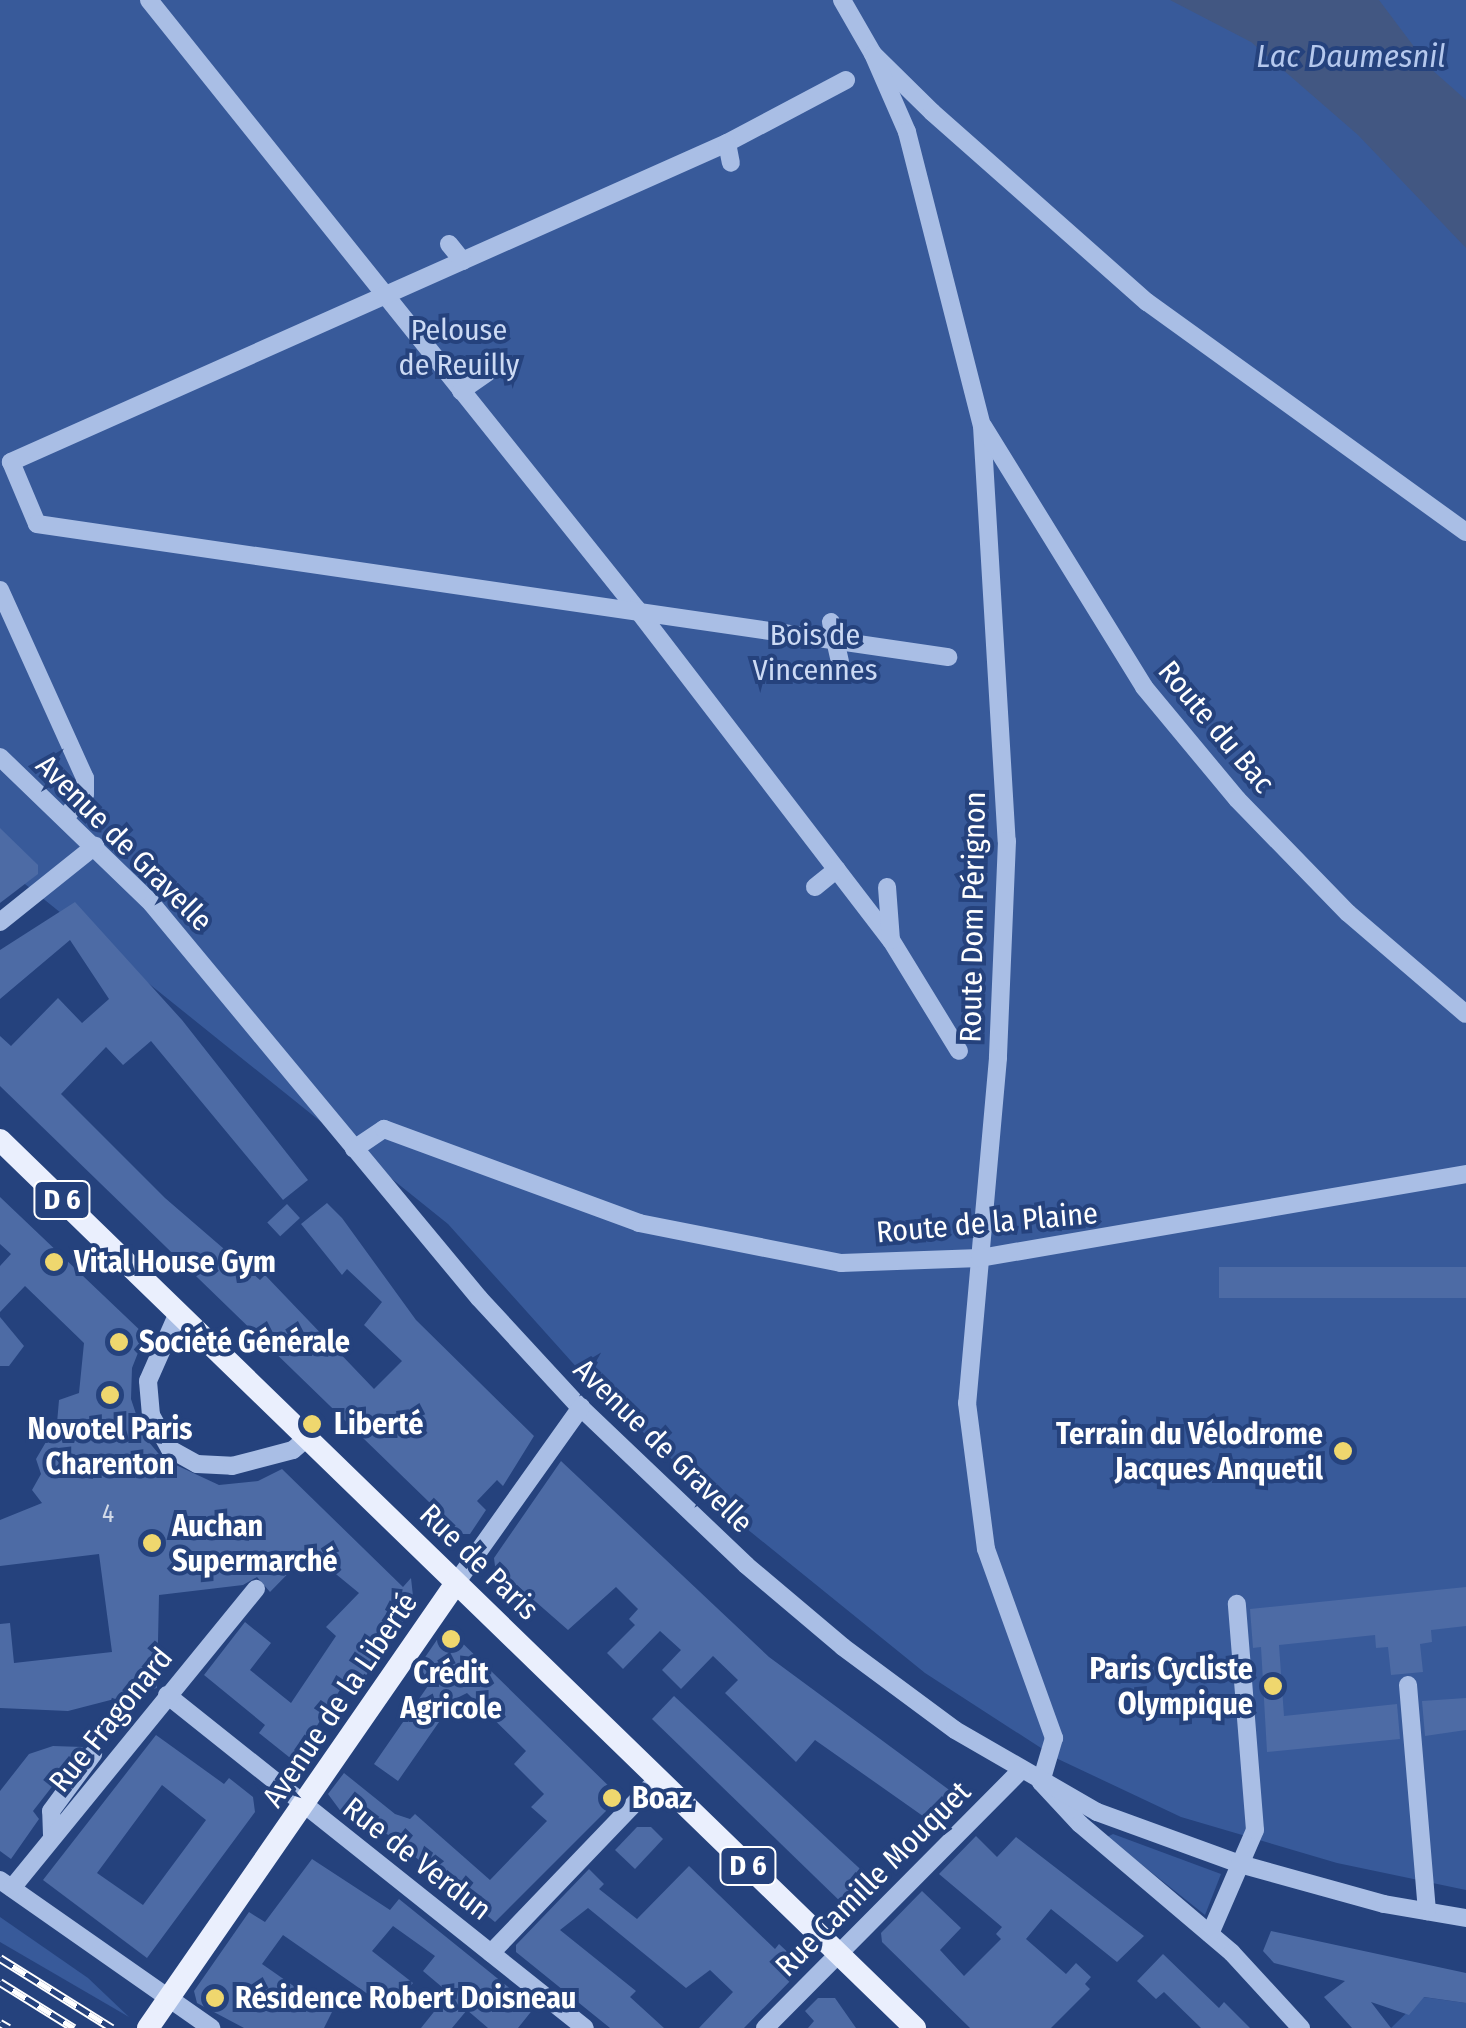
<!DOCTYPE html>
<meta charset="utf-8">
<style>
body{margin:0}
#map{position:relative;width:1466px;height:2028px;overflow:hidden;background:#25427d;font-family:"Fira Sans Condensed",sans-serif}
div>[style]{position:absolute}
.green>*{inset:0;background:#385a9a}
.water>*{inset:0;background:#425782}
.building>*{inset:0;background:#4d6ba5;transform-origin:0 0}
.minor>*{height:18px;margin:-9px;padding:0 9px;transform-origin:9px;border-radius:9px;background:#a9bee5}
.major>*{height:22px;margin:-11px;padding:0 11px;transform-origin:11px;border-radius:11px;background:#eaeffd}
.rail>*{height:9px;margin-top:-4.5px;transform-origin:0;background:repeating-linear-gradient(90deg,#25427d 0 15px,#fff 0 30px);box-sizing:border-box;border-block:2px solid #fff}
.dots>*{width:28px;height:28px;translate:-50% -50%;box-sizing:border-box;border:5px solid #25427d;border-radius:50%}
span{translate:-50% -50%;white-space:nowrap;text-align:center;line-height:1.15;-webkit-text-stroke:8px #25427d;paint-order:stroke}
.number-label{font-size:25px;color:#d2dae8}
.number-label span{-webkit-text-stroke-width:0}
.shield-label span{padding:2px 8px;background:#25427d;border:2px solid;border-radius:8px;-webkit-text-stroke-width:0}
.shield-label{font-size:28px;color:#fff;font-weight:700}
.park-label{font-size:30px;color:#ccdaf4}
.street-label{font-size:30px;color:#fff}
.poi-label{font-size:30px;color:#fff;font-weight:700}
.left{translate:0 -50%;text-align:left}
.right{translate:-100% -50%;text-align:right}
.water-label{font-size:32px;color:#b5c8ed;font-style:italic}
</style>
<div id="map">
<div class="green">
<i style="clip-path:polygon(0 0,1466px 0,1466px 1890px,1337px 1863px,1181px 1817px,1058px 1759px,925px 1673px,736px 1520px,588px 1380px,448px 1224px,0 864px)"></i>
<i style="clip-path:polygon(1113px 1834px,1221px 1874px,1205px 1915px,1107px 1837px)"></i>
<i style="clip-path:polygon(0 1917px,88px 1978px,129px 2017px,0 1942px)"></i>
<i style="clip-path:polygon(1423px 1997px,1466px 2003px,1466px 2028px,1391px 2028px)"></i>
</div>
<div class="water">
<i style="clip-path:polygon(1170px 0,1379px 0,1430px 68px,1466px 100px,1466px 248px,1358px 135px,1251px 42px)"></i>
</div>
<div class="building">
<i style="clip-path:polygon(0 828px,38px 865px,38px 874px,0 903px)"></i>
<i style="clip-path:polygon(75px 902px,182px 1020px,308px 1180px,283px 1200px,151px 1041px,123px 1065px,106px 1047px,61px 1094px,165px 1198px,260px 1280px,265px 1275px,374px 1389px,402px 1361px,364px 1325px,382px 1302px,347px 1269px,342px 1275px,301px 1224px,327px 1203px,342px 1218px,416px 1320px,534px 1436px,503px 1486px,497px 1480px,477px 1501px,486px 1510px,470px 1534px,462px 1534px,0 1086px,0 1036px,11px 1046px,58px 998px,82px 1023px,109px 999px,70px 940px,0 999px,0 950px)"></i>
<i style="clip-path:polygon(0 1197px,145px 1335px,132px 1368px,131px 1399px,143px 1435px,163px 1459px,219px 1485px,258px 1481px,282px 1469px,403px 1587px,411px 1578px,414px 1605px,358px 1687px,347px 1679px,300px 1752px,289px 1757px,259px 1733px,265px 1725px,204px 1675px,245px 1622px,271px 1643px,250px 1670px,291px 1703px,336px 1636px,326px 1627px,359px 1593px,309px 1552px,270px 1592px,257px 1577px,243px 1585px,159px 1595px,157px 1688px,68px 1711px,0 1708px,0 1624px,10px 1623px,14px 1663px,112px 1652px,99px 1554px,0 1566px,0 1520px,42px 1503px,32px 1490px,41px 1474px,36px 1459px,57px 1423px,59px 1400px,79px 1393px,84px 1343px,25px 1286px,0 1312px,0 1266px,11px 1254px,0 1244px)"></i>
<i style="left:287px;top:1204px;width:19px;height:27px;rotate:47deg"></i>
<i style="left:1466px;top:1267px;width:31px;height:247px;rotate:90deg"></i>
<i style="clip-path:polygon(0 1317px,24px 1346px,9px 1366px,0 1366px)"></i>
<i style="clip-path:polygon(561px 1461px,769px 1657px,952px 1792px,930px 1821px,815px 1740px,796px 1762px,725px 1693px,738px 1680px,713px 1656px,681px 1689px,662px 1670px,681px 1650px,660px 1631px,623px 1669px,607px 1653px,635px 1625px,629px 1619px,638px 1609px,616px 1587px,568px 1630px,495px 1566px,494px 1558px)"></i>
<i style="clip-path:polygon(1466px 1587px,1466px 1626px,1431px 1630px,1432px 1642px,1420px 1644px,1423px 1672px,1391px 1675px,1388px 1647px,1376px 1648px,1375px 1635px,1279px 1645px,1284px 1716px,1397px 1704px,1400px 1739px,1267px 1752px,1261px 1647px,1253px 1648px,1250px 1609px)"></i>
<i style="clip-path:polygon(443px 1631px,450px 1631px,620px 1797px,495px 1922px,382px 1830px,375px 1838px,345px 1817px,328px 1794px,344px 1773px,395px 1814px,410px 1819px,415px 1814px,490px 1880px,547px 1821px,531px 1807px,544px 1794px,514px 1764px,526px 1751px,467px 1693px,455px 1699px,398px 1781px,374px 1764px,430px 1683px,419px 1666px)"></i>
<i style="clip-path:polygon(674px 1696px,872px 1880px,846px 1907px,652px 1719px)"></i>
<i style="clip-path:polygon(1466px 1698px,1466px 1730px,1425px 1736px,1422px 1701px)"></i>
<i style="clip-path:polygon(evenodd,156px 1735px,224px 1784px,229px 1778px,253px 1797px,255px 1812px,147px 1958px,43px 1880px,156px 1735px,162px 1785px,206px 1820px,143px 1905px,97px 1873px,162px 1785px)"></i>
<i style="clip-path:polygon(53px 1746px,83px 1747px,33px 1811px,39px 1819px,11px 1859px,0 1851px,0 1791px,29px 1754px)"></i>
<i style="clip-path:polygon(637px 1827px,651px 1827px,663px 1839px,635px 1869px,615px 1850px)"></i>
<i style="clip-path:polygon(976px 1836px,997px 1857px,1016px 1837px,1144px 1936px,1117px 1962px,1051px 1909px,1026px 1939px,1066px 1974px,1076px 1963px,1091px 1977px,1085px 1984px,1090px 1989px,1051px 2028px,970px 2028px,882px 1942px,881px 1933px,922px 1891px,961px 1928px,940px 1950px,964px 1976px,1001px 1939px,996px 1934px,1002px 1927px,939px 1874px)"></i>
<i style="clip-path:polygon(312px 1859px,390px 1910px,399px 1899px,534px 2008px,518px 2028px,488px 2028px,467px 2010px,452px 2028px,421px 2028px,449px 1993px,423px 1971px,435px 1956px,393px 1926px,372px 1951px,413px 1983px,398px 2001px,379px 1986px,372px 1997px,283px 1935px,262px 1964px,295px 1987px,291px 1992px,340px 1996px,324px 2028px,244px 2028px,197px 2003px,194px 1991px,249px 1912px,265px 1922px)"></i>
<i style="clip-path:polygon(689px 1866px,775px 1949px,779px 1944px,794px 1958px,795px 1976px,744px 2028px,699px 2028px,733px 1992px,710px 1970px,686px 1988px,588px 1908px,560px 1930px,636px 1991px,630px 1997px,664px 2028px,610px 2028px,516px 1952px,516px 1945px,589px 1869px,604px 1884px,599px 1889px,637px 1919px)"></i>
<i style="clip-path:polygon(1271px 1931px,1466px 1973px,1466px 2003px,1424px 1997px,1409px 2015px,1371px 2002px,1391px 2028px,1352px 2028px,1324px 1997px,1345px 1981px,1274px 1963px,1263px 1951px)"></i>
<i style="clip-path:polygon(1163px 1954px,1219px 2008px,1224px 2002px,1250px 2028px,1201px 2028px,1164px 1992px,1156px 1999px,1137px 1981px)"></i>
<i style="clip-path:polygon(818px 1998px,835px 1998px,856px 2028px,808px 2028px,814px 2021px,805px 2011px)"></i>
</div>
<div class="minor">
<i style="left:149px;top:0;width:779px;rotate:51.31deg"></i>
<i style="left:636px;top:608px;width:419px;rotate:52.5deg"></i>
<i style="left:891px;top:940px;width:130px;rotate:58.5deg"></i>
<i style="left:842px;top:0;width:62px;rotate:60.1deg"></i>
<i style="left:873px;top:54px;width:83px;rotate:44.5deg"></i>
<i style="left:932px;top:112px;width:287px;rotate:41.5deg"></i>
<i style="left:1147px;top:302px;width:393px;rotate:35.8deg"></i>
<i style="left:873px;top:54px;width:85px;rotate:66.4deg"></i>
<i style="left:907px;top:132px;width:303px;rotate:75.7deg"></i>
<i style="left:982px;top:426px;width:416px;rotate:86.6deg"></i>
<i style="left:1007px;top:841px;width:217px;rotate:92.4deg"></i>
<i style="left:998px;top:1058px;width:346px;rotate:95.1deg"></i>
<i style="left:967px;top:1403px;width:147px;rotate:82.6deg"></i>
<i style="left:986px;top:1549px;width:201px;rotate:70.2deg"></i>
<i style="left:1054px;top:1738px;width:46px;rotate:106.5deg"></i>
<i style="left:1041px;top:1782px;width:57px;rotate:47.1deg"></i>
<i style="left:1080px;top:1824px;width:199px;rotate:40.3deg"></i>
<i style="left:1232px;top:1953px;width:102px;rotate:47.4deg"></i>
<i style="left:846px;top:80px;width:135px;rotate:152.1deg"></i>
<i style="left:727px;top:143px;width:784px;rotate:155.99deg"></i>
<i style="left:11px;top:462px;width:67px;rotate:67.2deg"></i>
<i style="left:37px;top:524px;width:921px;rotate:8.31deg"></i>
<i style="left:727px;top:143px;width:20px;rotate:79deg"></i>
<i style="left:449px;top:244px;width:22px;rotate:51deg"></i>
<i style="left:461px;top:391px;width:32px;rotate:-35deg"></i>
<i style="left:983px;top:426px;width:307px;rotate:58.3deg"></i>
<i style="left:1144px;top:687px;width:146px;rotate:50.3deg"></i>
<i style="left:1237px;top:799px;width:159px;rotate:45.8deg"></i>
<i style="left:1348px;top:913px;width:155px;rotate:40.6deg"></i>
<i style="left:0;top:590px;width:206px;rotate:65.7deg"></i>
<i style="left:85px;top:778px;width:16px;rotate:90deg"></i>
<i style="left:85px;top:794px;width:31px;rotate:130deg"></i>
<i style="left:831px;top:622px;width:41px;rotate:77.3deg"></i>
<i style="left:0;top:757px;width:211px;rotate:44deg"></i>
<i style="left:152px;top:904px;width:512px;rotate:50.31deg"></i>
<i style="left:479px;top:1298px;width:143px;rotate:47.3deg"></i>
<i style="left:576px;top:1403px;width:235px;rotate:43.6deg"></i>
<i style="left:746px;top:1565px;width:127px;rotate:40.2deg"></i>
<i style="left:843px;top:1647px;width:139px;rotate:36.5deg"></i>
<i style="left:955px;top:1730px;width:164px;rotate:30deg"></i>
<i style="left:1097px;top:1812px;width:152px;rotate:20deg"></i>
<i style="left:1240px;top:1864px;width:149px;rotate:15.5deg"></i>
<i style="left:1384px;top:1904px;width:83px;rotate:9.7deg"></i>
<i style="left:815px;top:887px;width:28px;rotate:-39deg"></i>
<i style="left:887px;top:887px;width:53px;rotate:85.7deg"></i>
<i style="left:0;top:922px;width:122px;rotate:-38.7deg"></i>
<i style="left:354px;top:1149px;width:36px;rotate:-34deg"></i>
<i style="left:384px;top:1129px;width:272px;rotate:20.2deg"></i>
<i style="left:639px;top:1223px;width:206px;rotate:11.2deg"></i>
<i style="left:841px;top:1263px;width:139px;rotate:-2.1deg"></i>
<i style="left:980px;top:1258px;width:493px;rotate:-9.8deg"></i>
<i style="left:178px;top:1313px;width:74px;rotate:113.8deg"></i>
<i style="left:148px;top:1381px;width:34px;rotate:85deg"></i>
<i style="left:151px;top:1415px;width:39px;rotate:61deg"></i>
<i style="left:170px;top:1449px;width:31px;rotate:29deg"></i>
<i style="left:197px;top:1464px;width:35px;rotate:3deg"></i>
<i style="left:232px;top:1466px;width:63px;rotate:-14.7deg"></i>
<i style="left:293px;top:1450px;width:20px;rotate:-41deg"></i>
<i style="left:456px;top:1583px;width:216px;rotate:-54.6deg"></i>
<i style="left:1408px;top:1685px;width:227px;rotate:85.2deg"></i>
<i style="left:167px;top:1695px;width:534px;rotate:38.54deg"></i>
<i style="left:52px;top:1835px;width:24px;rotate:-92deg"></i>
<i style="left:51px;top:1811px;width:71px;rotate:-53.6deg"></i>
<i style="left:0;top:1880px;width:258px;rotate:35deg"></i>
<i style="left:12px;top:1888px;width:386px;rotate:-50.8deg"></i>
<i style="left:1210px;top:1934px;width:113px;rotate:-66.6deg"></i>
<i style="left:1255px;top:1830px;width:227px;rotate:-94.6deg"></i>
<i style="left:491px;top:1953px;width:241px;rotate:-46.2deg"></i>
<i style="left:765px;top:2028px;width:363px;rotate:-45.2deg"></i>
</div>
<div class="major">
<i style="left:0;top:1140px;width:1275px;rotate:44.14deg"></i>
<i style="left:148px;top:2028px;width:541px;rotate:-55.31deg"></i>
</div>
<div class="rail">
<i style="left:0;top:1958px;width:132px;rotate:32deg"></i>
<i style="left:0;top:1982px;width:87px;rotate:31.9deg"></i>
<i style="left:0;top:2023px;width:10px;rotate:29deg"></i>
</div>
<div class="dots">
<i style="left:54px;top:1262px;background:#efd76e"></i>
<i style="left:119px;top:1342px;background:#efd76e"></i>
<i style="left:110px;top:1395px;background:#efd76e"></i>
<i style="left:312px;top:1424px;background:#efd76e"></i>
<i style="left:1343px;top:1451px;background:#efd76e"></i>
<i style="left:152px;top:1543px;background:#efd76e"></i>
<i style="left:451px;top:1639px;background:#efd76e"></i>
<i style="left:1273px;top:1686px;background:#efd76e"></i>
<i style="left:612px;top:1798px;background:#efd76e"></i>
<i style="left:215px;top:1998px;background:#efd76e"></i>
</div>
<div class="number-label">
<span style="left:108px;top:1514px">4</span>
</div>
<div class="shield-label">
<span style="left:62px;top:1200px">D 6</span>
<span style="left:748px;top:1866px">D 6</span>
</div>
<div class="park-label">
<span style="left:459px;top:347px">Pelouse<br>de Reuilly</span>
<span style="left:815px;top:652px">Bois de<br>Vincennes</span>
</div>
<div class="street-label">
<span style="left:1216px;top:727px;rotate:50deg">Route du Bac</span>
<span style="left:124px;top:843px;rotate:45deg">Avenue de Gravelle</span>
<span style="left:973px;top:917px;rotate:-89deg">Route Dom Pérignon</span>
<span style="left:987px;top:1223px;rotate:-5deg">Route de la Plaine</span>
<span style="left:663px;top:1446px;rotate:44deg">Avenue de Gravelle</span>
<span style="left:479px;top:1562px;rotate:44deg">Rue de Paris</span>
<span style="left:340px;top:1700px;rotate:-56deg">Avenue de la Liberté</span>
<span style="left:111px;top:1720px;rotate:-51deg">Rue Fragonard</span>
<span style="left:417px;top:1859px;rotate:38deg">Rue de Verdun</span>
<span style="left:873px;top:1879px;rotate:-45deg">Rue Camille Mouquet</span>
</div>
<div class="poi-label">
<span class="left" style="left:74px;top:1262px">Vital House Gym</span>
<span class="left" style="left:139px;top:1342px">Société Générale</span>
<span class="left" style="left:334px;top:1424px">Liberté</span>
<span style="left:110px;top:1446px">Novotel Paris<br>Charenton</span>
<span class="right" style="left:1323px;top:1451px">Terrain du Vélodrome<br>Jacques Anquetil</span>
<span class="left" style="left:172px;top:1543px">Auchan<br>Supermarché</span>
<span class="right" style="left:1253px;top:1686px">Paris Cycliste<br>Olympique</span>
<span style="left:451px;top:1690px">Crédit<br>Agricole</span>
<span class="left" style="left:632px;top:1798px">Boaz</span>
<span class="left" style="left:235px;top:1998px">Résidence Robert Doisneau</span>
</div>
<div class="water-label">
<span style="left:1351px;top:56px">Lac Daumesnil</span>
</div>
</div>
